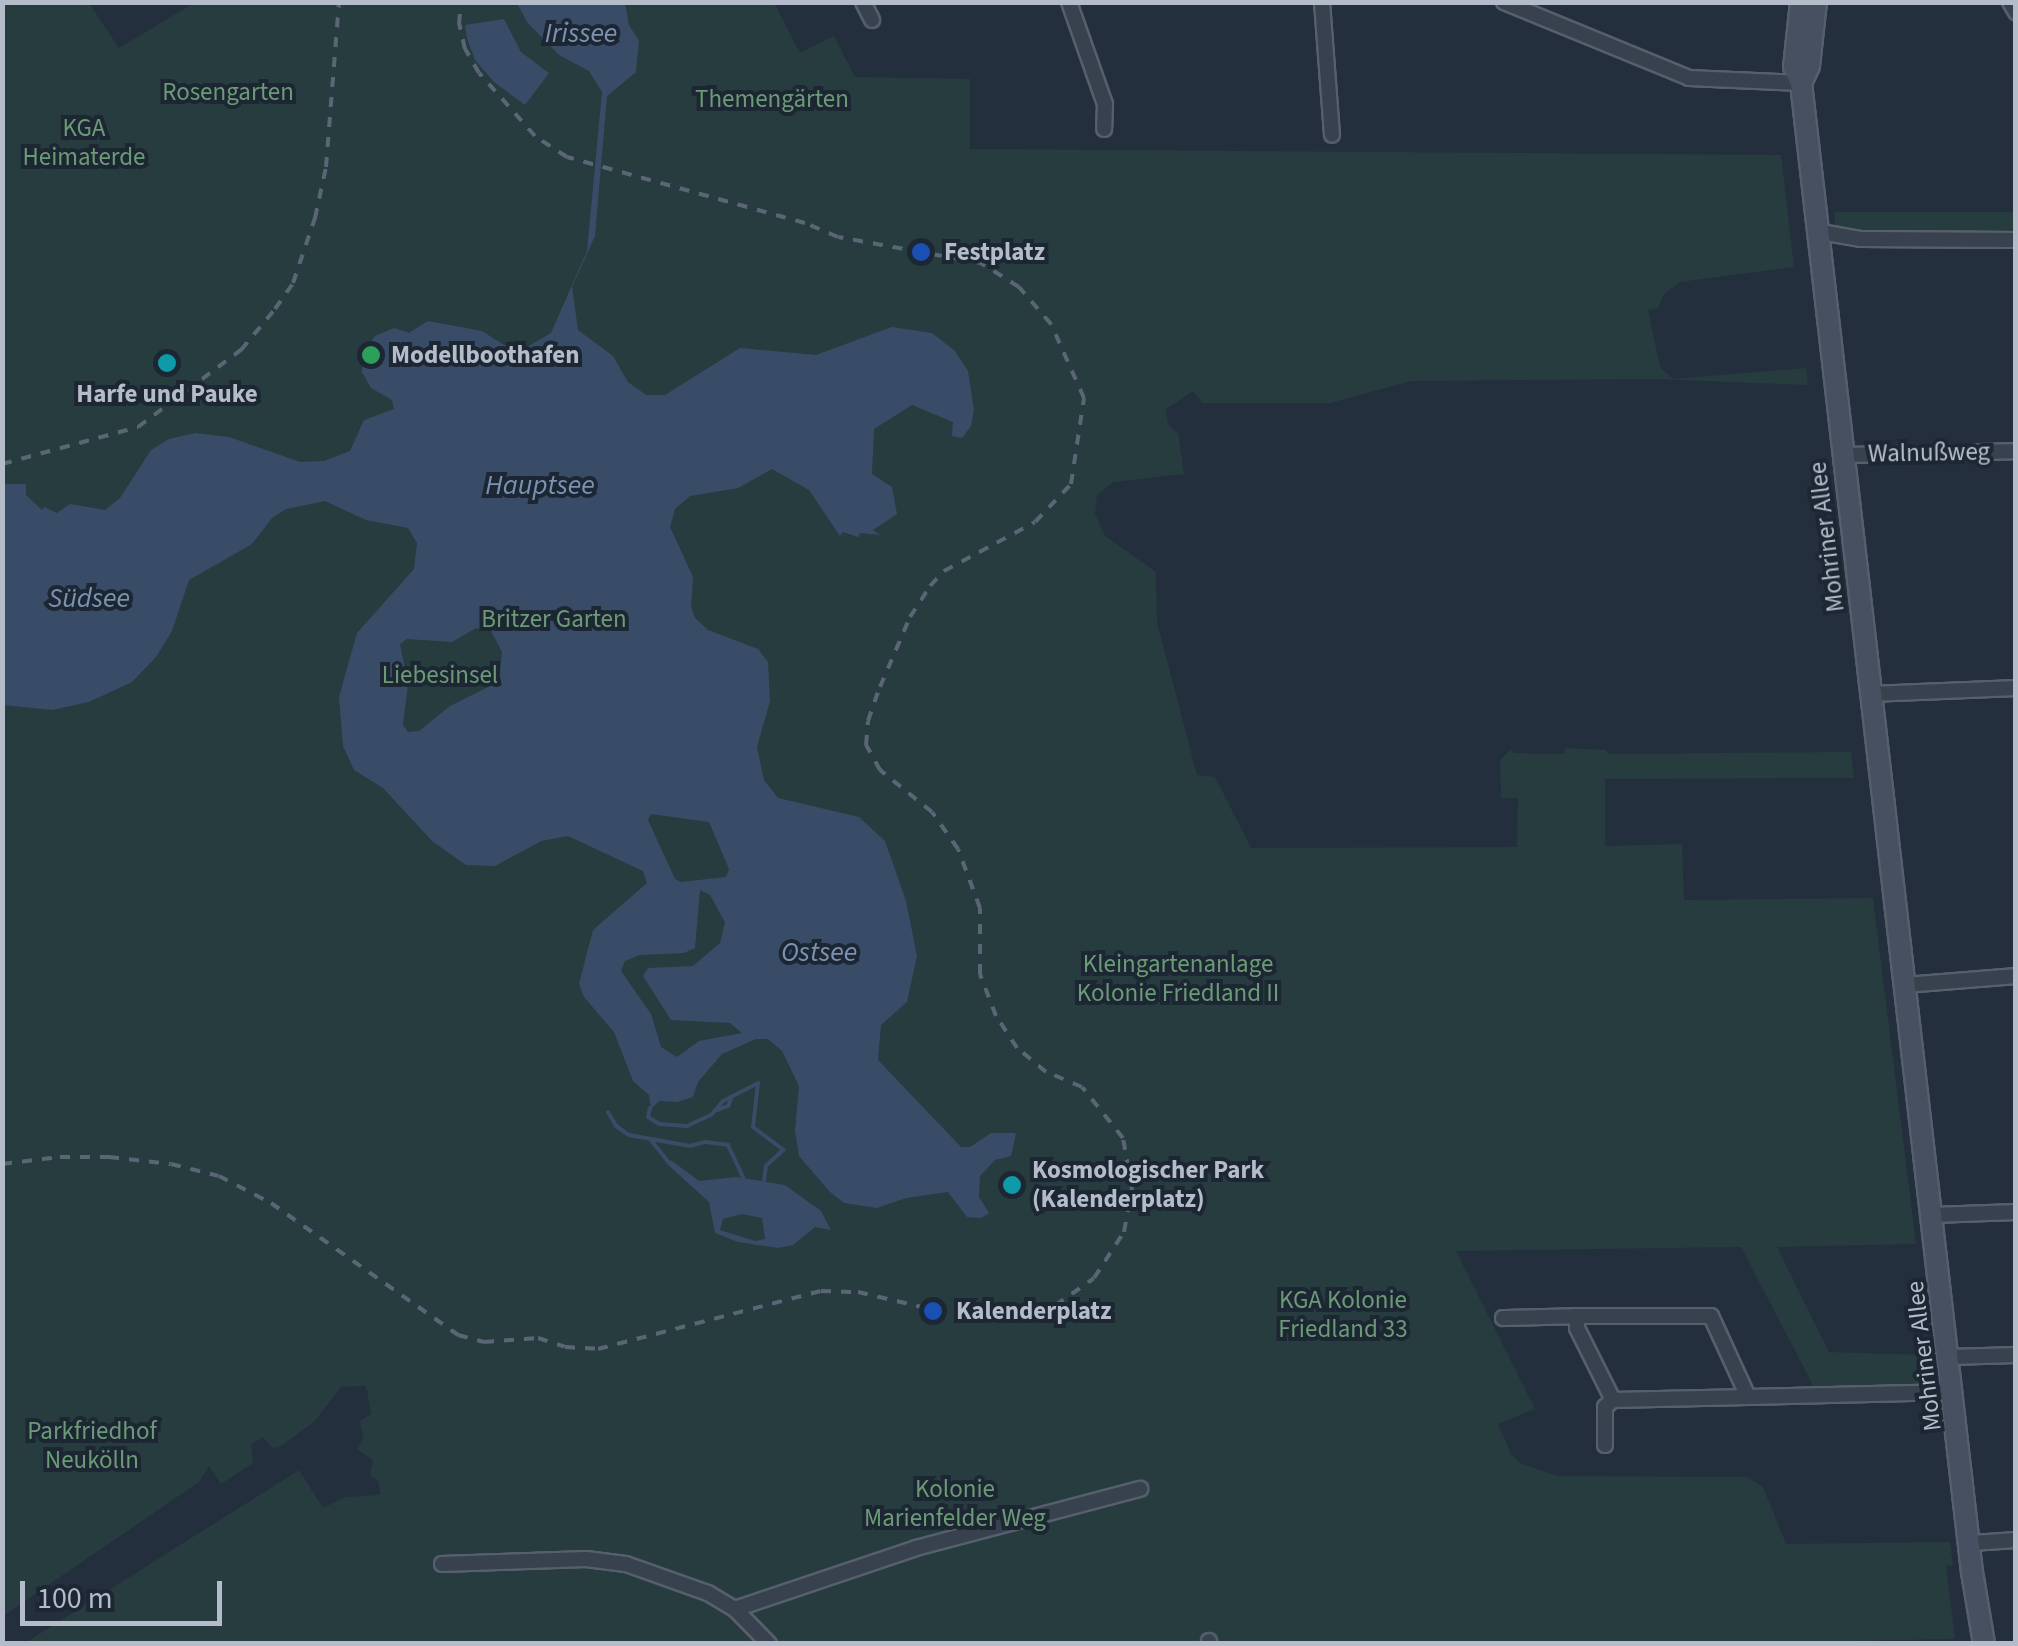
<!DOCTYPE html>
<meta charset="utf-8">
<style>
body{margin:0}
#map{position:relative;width:2018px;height:1646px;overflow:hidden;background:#242f3e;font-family:"Source Sans 3",sans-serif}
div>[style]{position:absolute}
.green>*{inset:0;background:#263c3f;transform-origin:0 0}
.water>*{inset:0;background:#394c67}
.stream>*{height:4px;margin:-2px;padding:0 2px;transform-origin:2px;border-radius:2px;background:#394c67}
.roads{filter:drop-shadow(2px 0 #565f6c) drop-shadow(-2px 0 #565f6c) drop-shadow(0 2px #565f6c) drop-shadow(0 -2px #565f6c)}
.street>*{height:14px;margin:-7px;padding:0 7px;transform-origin:7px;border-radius:7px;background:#38414e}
.secondary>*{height:20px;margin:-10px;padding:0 10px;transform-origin:10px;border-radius:10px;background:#465061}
.rail>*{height:4px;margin-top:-2px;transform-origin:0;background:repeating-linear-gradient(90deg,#5a6575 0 10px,transparent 0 20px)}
.dots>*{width:28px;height:28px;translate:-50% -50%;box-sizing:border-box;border:5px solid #1d2633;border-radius:50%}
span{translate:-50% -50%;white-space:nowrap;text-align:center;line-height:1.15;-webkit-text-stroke:8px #1d2633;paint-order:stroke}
.park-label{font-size:25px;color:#6b9a76}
.poi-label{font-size:25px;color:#b4bcc9;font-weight:700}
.left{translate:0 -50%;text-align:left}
.street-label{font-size:25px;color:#b4bcc9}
.water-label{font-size:28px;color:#7c92b1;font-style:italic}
.frame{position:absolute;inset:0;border:5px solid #b4bcc9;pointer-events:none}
.scale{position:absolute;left:20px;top:1581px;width:202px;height:45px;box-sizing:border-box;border:5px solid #b4bcc9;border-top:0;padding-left:12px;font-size:30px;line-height:35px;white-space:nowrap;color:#b4bcc9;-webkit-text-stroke:8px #1d2633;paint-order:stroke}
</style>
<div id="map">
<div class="green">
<i style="clip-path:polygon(3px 3px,89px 3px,119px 48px,194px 3px,774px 3px,800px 53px,834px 36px,855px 77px,970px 79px,970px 149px,1781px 155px,1794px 267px,1680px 282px,1664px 294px,1658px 308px,1648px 310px,1660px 367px,1673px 379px,1806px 368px,1808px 385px,1655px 379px,1411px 381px,1330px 403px,1202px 403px,1193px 391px,1166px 409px,1168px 424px,1178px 433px,1184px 474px,1113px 482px,1097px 495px,1095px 514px,1105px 536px,1156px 572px,1157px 622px,1197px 775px,1215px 777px,1251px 848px,1517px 847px,1518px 798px,1501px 798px,1500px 760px,1511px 749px,1514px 753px,1564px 754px,1565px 748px,1605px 750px,1609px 754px,1851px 752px,1854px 778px,1605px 779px,1605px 846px,1682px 844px,1684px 900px,1873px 898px,1916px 1244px,1777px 1247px,1829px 1352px,1928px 1355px,1932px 1385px,1814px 1387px,1741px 1247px,1456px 1251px,1535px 1409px,1498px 1424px,1511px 1454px,1520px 1463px,1557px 1476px,1747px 1477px,1763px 1487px,1786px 1544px,1950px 1542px,1953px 1565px,1946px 1566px,1955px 1639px,1696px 1644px,25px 1643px,299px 1470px,323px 1508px,345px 1497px,380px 1495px,379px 1482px,370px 1475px,373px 1460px,357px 1449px,363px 1437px,360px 1421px,371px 1414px,367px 1390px,365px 1386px,341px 1387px,314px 1422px,279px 1447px,272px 1448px,263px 1437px,251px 1444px,253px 1463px,221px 1484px,209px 1466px,199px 1482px,3px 1616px)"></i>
<i style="left:2015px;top:212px;width:21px;height:180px;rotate:90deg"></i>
</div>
<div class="water">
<i style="clip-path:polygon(evenodd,517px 3px,625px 3px,629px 25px,639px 41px,636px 72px,607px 96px,595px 236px,572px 287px,578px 330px,613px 356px,628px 382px,646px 395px,665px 395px,740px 348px,816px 355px,892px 327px,932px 333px,955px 351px,968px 371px,974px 410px,971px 426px,962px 438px,952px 436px,953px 422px,912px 405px,874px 429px,872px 474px,892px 487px,897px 514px,873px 530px,880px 535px,860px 533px,858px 537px,843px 532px,840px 536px,809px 490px,772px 469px,738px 488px,690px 496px,675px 509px,670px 527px,693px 577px,691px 607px,695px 618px,708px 630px,758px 649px,768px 662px,770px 701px,757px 747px,764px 780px,778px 798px,859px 817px,885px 841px,906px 901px,917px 956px,907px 1002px,881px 1025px,878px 1060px,961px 1147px,970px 1147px,991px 1133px,1016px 1133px,1011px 1156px,995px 1160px,980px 1176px,979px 1197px,989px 1213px,981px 1218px,967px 1217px,948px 1192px,906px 1198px,877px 1208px,844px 1203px,830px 1192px,799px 1156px,795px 1131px,799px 1086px,782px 1051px,768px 1039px,756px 1039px,722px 1054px,698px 1082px,693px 1097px,677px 1102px,659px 1101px,651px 1109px,649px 1095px,633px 1081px,614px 1032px,584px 997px,579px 984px,593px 930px,647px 883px,643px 871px,568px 836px,541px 841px,495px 866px,466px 865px,432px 841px,383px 788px,354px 770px,343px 746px,339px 697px,357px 633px,414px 569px,417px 543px,408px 528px,366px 520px,325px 501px,286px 509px,272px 518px,252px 544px,189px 580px,172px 631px,156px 657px,132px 682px,89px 702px,52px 710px,3px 705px,3px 484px,26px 484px,26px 495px,42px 510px,44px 507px,57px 513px,70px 504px,105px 510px,120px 498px,151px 450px,169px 439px,195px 433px,229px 437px,300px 462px,324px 461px,350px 451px,364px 420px,394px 409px,392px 400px,371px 388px,362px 372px,363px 352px,375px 336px,394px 328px,409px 333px,428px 321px,482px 331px,504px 345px,525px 348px,551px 333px,587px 251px,602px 92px,589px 71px,559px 55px,527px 22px,517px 3px,476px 628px,491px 631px,502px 652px,500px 674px,488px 687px,450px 706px,419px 731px,408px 732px,403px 725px,408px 685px,400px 644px,407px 639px,452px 642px,476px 628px,517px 3px,651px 814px,709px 822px,729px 869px,726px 877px,681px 882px,675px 879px,648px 820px,651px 814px,517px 3px,700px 890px,710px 895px,725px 922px,720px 943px,693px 966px,648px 968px,643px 976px,671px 1020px,730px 1023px,742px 1033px,699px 1041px,677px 1057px,661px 1047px,651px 1014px,621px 971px,625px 961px,640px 955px,684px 953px,695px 948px,700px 890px)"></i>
<i style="clip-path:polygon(504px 19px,521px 52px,549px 73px,525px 105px,494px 82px,475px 60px,467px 38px,465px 25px)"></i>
<i style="clip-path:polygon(evenodd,671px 1160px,699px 1181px,736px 1177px,785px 1185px,821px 1211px,831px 1230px,815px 1227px,793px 1245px,778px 1248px,738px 1242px,715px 1233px,709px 1202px,668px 1165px,671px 1160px,742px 1214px,762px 1218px,765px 1239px,755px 1241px,720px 1230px,723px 1219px,742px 1214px)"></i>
</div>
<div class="stream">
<i style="left:650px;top:1108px;width:9px;rotate:103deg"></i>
<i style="left:648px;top:1117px;width:13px;rotate:32deg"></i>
<i style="left:659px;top:1124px;width:28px;rotate:4deg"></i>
<i style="left:687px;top:1126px;width:26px;rotate:-25deg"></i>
<i style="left:711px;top:1115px;width:18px;rotate:-49deg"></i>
<i style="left:723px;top:1101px;width:39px;rotate:-27deg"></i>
<i style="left:758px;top:1083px;width:44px;rotate:96.5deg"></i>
<i style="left:753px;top:1127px;width:38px;rotate:37deg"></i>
<i style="left:783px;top:1150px;width:23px;rotate:137deg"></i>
<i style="left:766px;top:1166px;width:14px;rotate:98deg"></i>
<i style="left:717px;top:1110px;width:12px;rotate:-20deg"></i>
<i style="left:728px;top:1106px;width:8px;rotate:-67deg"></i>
<i style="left:608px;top:1112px;width:16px;rotate:60deg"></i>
<i style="left:616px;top:1126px;width:16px;rotate:35deg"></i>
<i style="left:629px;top:1135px;width:62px;rotate:10.2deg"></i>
<i style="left:690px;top:1146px;width:16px;rotate:-15deg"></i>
<i style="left:705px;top:1142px;width:23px;rotate:7deg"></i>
<i style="left:728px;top:1145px;width:38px;rotate:65deg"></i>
<i style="left:651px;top:1140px;width:28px;rotate:52deg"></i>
</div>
<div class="roads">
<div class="street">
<i style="left:863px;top:2px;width:20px;rotate:63deg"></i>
<i style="left:1069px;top:2px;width:108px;rotate:70.6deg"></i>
<i style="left:1105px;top:104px;width:25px;rotate:92deg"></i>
<i style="left:1322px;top:2px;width:133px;rotate:85.7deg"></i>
<i style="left:1504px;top:2px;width:200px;rotate:22.3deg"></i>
<i style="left:1689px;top:78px;width:112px;rotate:2.6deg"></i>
<i style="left:2010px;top:2px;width:12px;rotate:59deg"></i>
<i style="left:1815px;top:231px;width:47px;rotate:9.9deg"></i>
<i style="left:1861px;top:239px;width:155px;rotate:0.4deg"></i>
<i style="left:1842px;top:455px;width:174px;rotate:-1.3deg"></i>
<i style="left:1871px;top:694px;width:145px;rotate:-2.4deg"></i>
<i style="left:1906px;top:985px;width:110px;rotate:-4.7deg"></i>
<i style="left:1933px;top:1215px;width:83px;rotate:-2.1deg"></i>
<i style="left:1503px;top:1318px;width:74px;rotate:-1.5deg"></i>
<i style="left:1950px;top:1357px;width:66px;rotate:-1.7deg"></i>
<i style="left:1748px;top:1397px;width:135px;rotate:178.7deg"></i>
<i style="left:1613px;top:1400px;width:80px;rotate:-116.6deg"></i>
<i style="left:1577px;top:1328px;width:12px;rotate:-90deg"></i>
<i style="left:1577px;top:1316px;width:134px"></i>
<i style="left:1711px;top:1316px;width:89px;rotate:65.4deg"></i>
<i style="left:1748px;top:1397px;width:205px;rotate:-1.4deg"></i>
<i style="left:1605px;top:1445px;width:38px;rotate:-90deg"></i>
<i style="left:1605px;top:1407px;width:11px;rotate:-41deg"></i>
<i style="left:1972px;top:1543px;width:44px;rotate:-3.9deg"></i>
<i style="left:442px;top:1564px;width:144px;rotate:-2deg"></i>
<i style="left:586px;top:1559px;width:40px;rotate:7.1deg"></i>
<i style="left:626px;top:1564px;width:87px;rotate:19.5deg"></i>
<i style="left:708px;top:1593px;width:31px;rotate:31deg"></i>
<i style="left:735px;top:1609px;width:49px;rotate:45.8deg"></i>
<i style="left:735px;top:1609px;width:191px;rotate:-18.6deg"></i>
<i style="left:916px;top:1548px;width:232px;rotate:-14.8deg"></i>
<i style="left:1209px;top:1641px;width:3px;rotate:72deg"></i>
</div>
<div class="secondary">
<i style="left:1801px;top:2px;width:65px;rotate:96.1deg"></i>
<i style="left:1794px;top:67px;width:17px;rotate:66deg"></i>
<i style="left:1801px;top:83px;width:1499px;rotate:83.45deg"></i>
<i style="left:1972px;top:1572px;width:73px;rotate:80.5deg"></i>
<i style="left:1801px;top:83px;width:19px;rotate:-65deg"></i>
<i style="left:1809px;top:66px;width:64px;rotate:-83.8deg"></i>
</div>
</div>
<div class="rail">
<i style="left:2px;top:464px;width:141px;rotate:-15.2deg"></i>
<i style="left:138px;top:427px;width:129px;rotate:-36.8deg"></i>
<i style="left:241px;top:350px;width:53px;rotate:-50.3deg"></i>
<i style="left:275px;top:309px;width:32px;rotate:-55deg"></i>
<i style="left:293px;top:283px;width:69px;rotate:-71.3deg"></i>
<i style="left:315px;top:218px;width:52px;rotate:-77.8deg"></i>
<i style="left:326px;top:167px;width:166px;rotate:-85.5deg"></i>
<i style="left:2px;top:1164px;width:58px;rotate:-6.9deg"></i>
<i style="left:60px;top:1157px;width:49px"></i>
<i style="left:109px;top:1157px;width:62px;rotate:6.4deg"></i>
<i style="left:171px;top:1164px;width:49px;rotate:14deg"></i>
<i style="left:219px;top:1176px;width:59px;rotate:27.4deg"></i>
<i style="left:271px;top:1203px;width:229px;rotate:35.2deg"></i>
<i style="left:458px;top:1335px;width:27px;rotate:15deg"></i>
<i style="left:484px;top:1342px;width:54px;rotate:-4.2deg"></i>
<i style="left:538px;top:1338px;width:28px;rotate:18deg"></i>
<i style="left:565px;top:1347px;width:33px;rotate:3deg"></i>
<i style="left:598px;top:1349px;width:230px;rotate:-14.6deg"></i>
<i style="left:821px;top:1291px;width:37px;rotate:2deg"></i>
<i style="left:858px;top:1292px;width:127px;rotate:13.2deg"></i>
<i style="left:982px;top:1321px;width:57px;rotate:-4deg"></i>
<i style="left:1039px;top:1317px;width:67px;rotate:-35.3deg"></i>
<i style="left:1094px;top:1278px;width:55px;rotate:-56.9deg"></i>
<i style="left:1124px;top:1232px;width:44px;rotate:-79.5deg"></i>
<i style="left:1132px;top:1189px;width:52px;rotate:-100deg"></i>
<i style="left:1123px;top:1138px;width:65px;rotate:-128.8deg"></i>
<i style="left:1082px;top:1087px;width:39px;rotate:-157deg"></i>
<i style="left:1046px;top:1072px;width:38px;rotate:-140deg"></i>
<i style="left:1017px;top:1048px;width:38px;rotate:-123deg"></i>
<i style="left:996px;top:1016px;width:45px;rotate:-110.9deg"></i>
<i style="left:980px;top:974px;width:66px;rotate:-90deg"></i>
<i style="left:980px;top:908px;width:63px;rotate:-110.4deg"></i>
<i style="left:958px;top:849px;width:45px;rotate:-125.1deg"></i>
<i style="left:932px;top:812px;width:67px;rotate:-141.1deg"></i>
<i style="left:880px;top:770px;width:29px;rotate:-119deg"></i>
<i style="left:866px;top:745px;width:24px;rotate:-85deg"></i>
<i style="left:868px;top:721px;width:36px;rotate:-71deg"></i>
<i style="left:880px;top:687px;width:76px;rotate:-66.8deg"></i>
<i style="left:910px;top:617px;width:37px;rotate:-57deg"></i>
<i style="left:930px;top:586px;width:21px;rotate:-47deg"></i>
<i style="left:944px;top:571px;width:103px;rotate:-28.3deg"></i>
<i style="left:1035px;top:522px;width:52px;rotate:-46.5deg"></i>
<i style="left:1071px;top:484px;width:87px;rotate:-81.4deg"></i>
<i style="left:1084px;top:398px;width:81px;rotate:-114deg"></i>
<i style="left:1051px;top:324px;width:49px;rotate:-130.9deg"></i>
<i style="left:1019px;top:287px;width:45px;rotate:-147.7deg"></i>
<i style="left:981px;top:263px;width:145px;rotate:-169.7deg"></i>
<i style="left:838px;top:237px;width:36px;rotate:-157deg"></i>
<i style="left:805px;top:223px;width:247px;rotate:-164.5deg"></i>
<i style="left:567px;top:157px;width:38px;rotate:-147deg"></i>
<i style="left:535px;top:136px;width:84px;rotate:-131.6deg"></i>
<i style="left:479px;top:73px;width:28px;rotate:-120deg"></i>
<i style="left:465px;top:49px;width:26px;rotate:-103deg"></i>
<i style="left:459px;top:24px;width:22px;rotate:-85deg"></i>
</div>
<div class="dots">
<i style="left:921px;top:252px;background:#1a4fb4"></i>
<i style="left:371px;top:355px;background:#2e9e5b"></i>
<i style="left:167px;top:363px;background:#0f9aa8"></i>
<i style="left:1012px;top:1185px;background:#0f9aa8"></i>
<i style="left:933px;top:1311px;background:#1a4fb4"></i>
</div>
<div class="park-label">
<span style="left:228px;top:92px">Rosengarten</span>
<span style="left:772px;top:99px">Themengärten</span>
<span style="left:84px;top:143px">KGA<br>Heimaterde</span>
<span style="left:554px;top:619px">Britzer Garten</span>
<span style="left:440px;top:675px">Liebesinsel</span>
<span style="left:1178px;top:979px">Kleingartenanlage<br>Kolonie Friedland II</span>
<span style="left:1343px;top:1315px">KGA Kolonie<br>Friedland 33</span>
<span style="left:92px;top:1446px">Parkfriedhof<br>Neukölln</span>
<span style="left:955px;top:1504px">Kolonie<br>Marienfelder Weg</span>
</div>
<div class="poi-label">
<span class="left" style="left:944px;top:252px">Festplatz</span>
<span class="left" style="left:391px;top:355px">Modellboothafen</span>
<span style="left:167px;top:394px">Harfe und Pauke</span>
<span class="left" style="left:1032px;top:1185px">Kosmologischer Park<br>(Kalenderplatz)</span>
<span class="left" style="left:956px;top:1311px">Kalenderplatz</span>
</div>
<div class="street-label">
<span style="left:1929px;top:453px;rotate:-1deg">Walnußweg</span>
<span style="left:1827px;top:537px;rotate:-97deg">Mohriner Allee</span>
<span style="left:1924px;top:1356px;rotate:-97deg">Mohriner Allee</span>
</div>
<div class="water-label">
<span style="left:581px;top:33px">Irissee</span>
<span style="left:540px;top:485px">Hauptsee</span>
<span style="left:89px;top:598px">Südsee</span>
<span style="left:819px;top:952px">Ostsee</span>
</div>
<div class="frame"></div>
<div class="scale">100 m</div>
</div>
